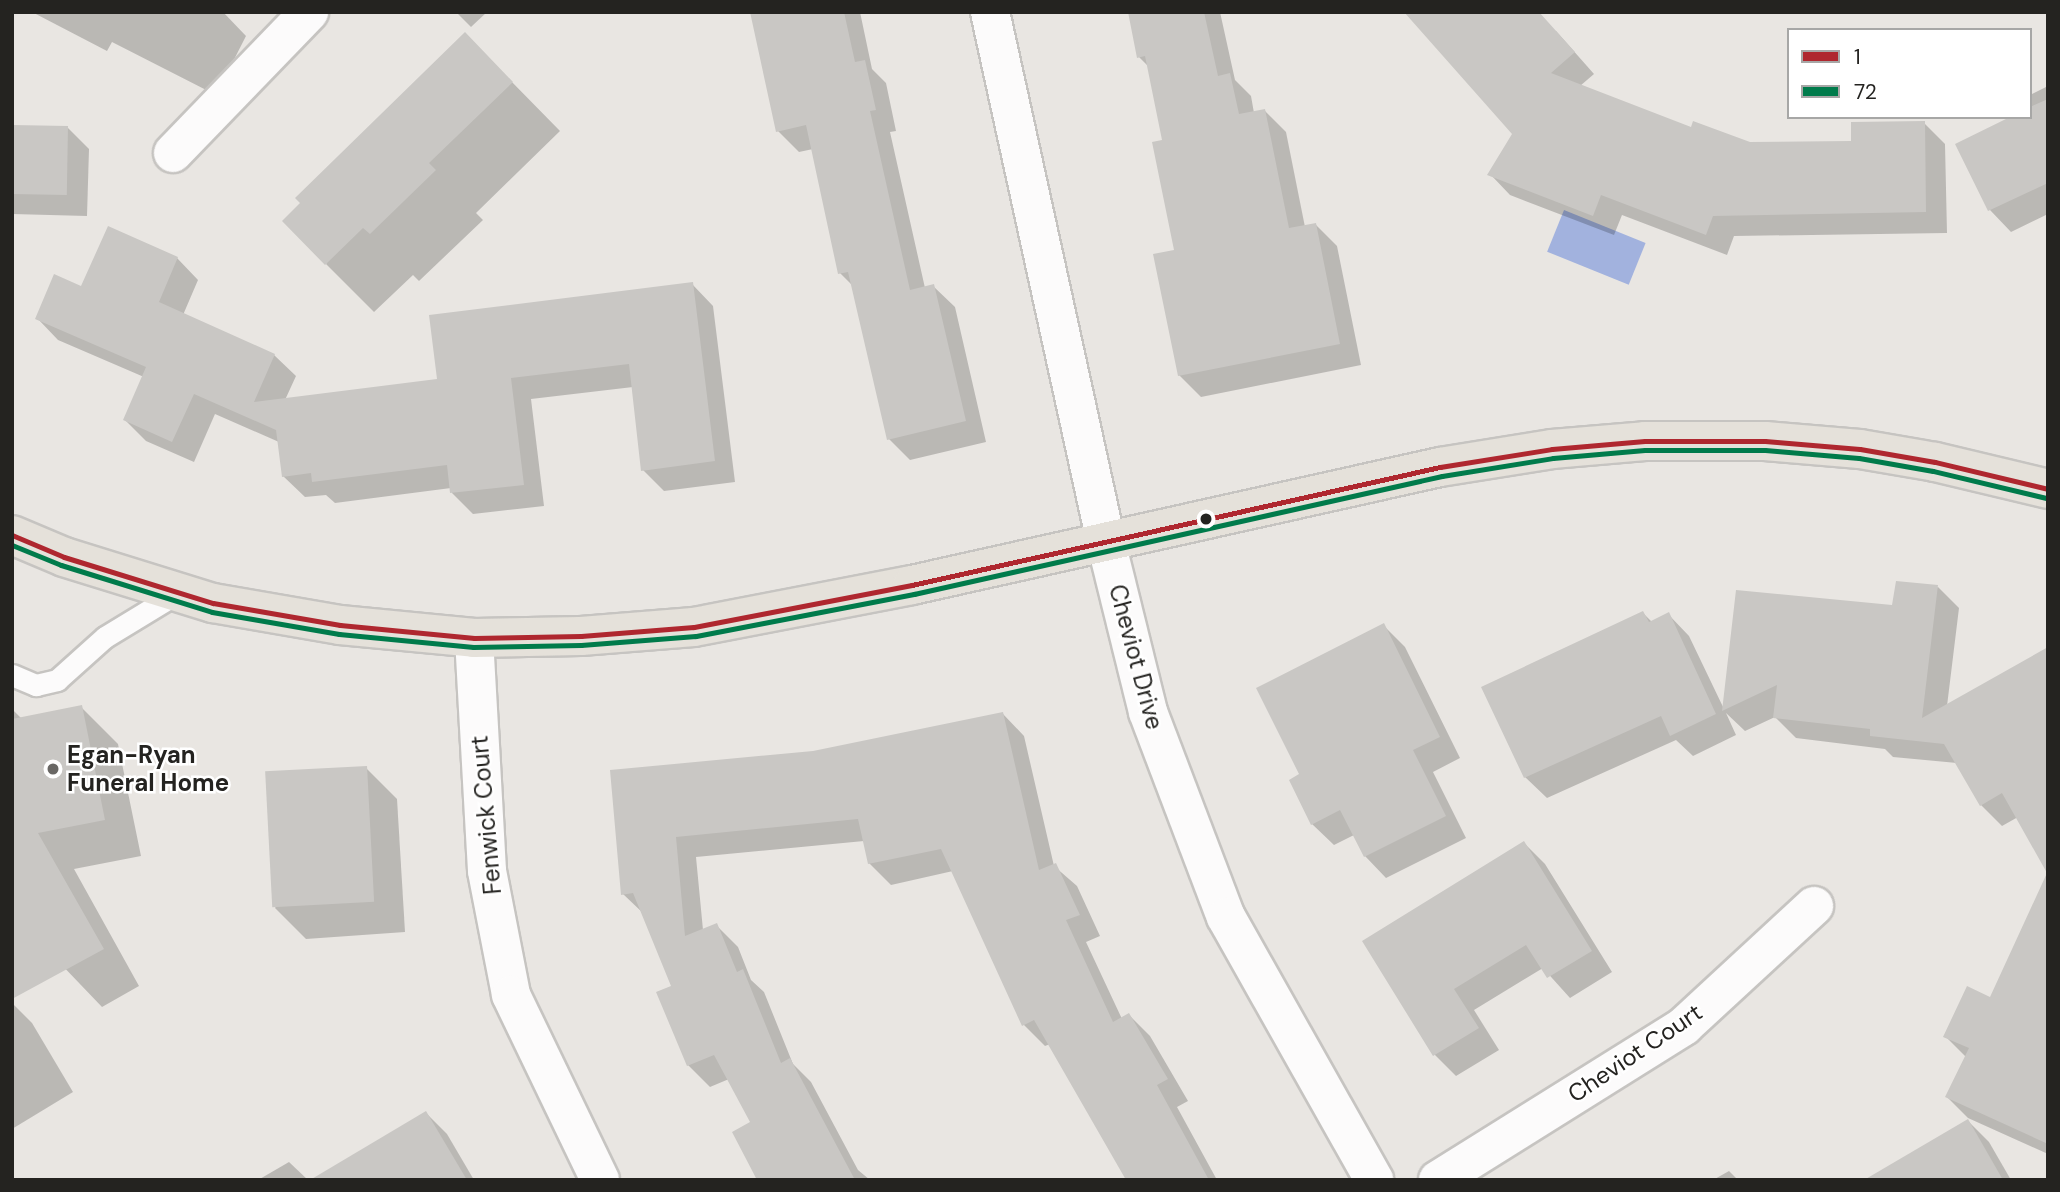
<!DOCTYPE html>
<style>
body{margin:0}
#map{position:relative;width:2060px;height:1192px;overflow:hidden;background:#e9e6e2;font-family:"DM Sans",sans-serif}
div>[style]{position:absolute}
.water>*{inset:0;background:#a2b2de;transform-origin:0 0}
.shadow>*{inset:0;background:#0003}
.building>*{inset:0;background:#c9c7c4;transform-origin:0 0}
.roads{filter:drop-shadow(2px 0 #c6c4c1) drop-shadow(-2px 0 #c6c4c1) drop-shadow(0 2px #c6c4c1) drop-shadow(0 -2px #c6c4c1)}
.service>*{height:21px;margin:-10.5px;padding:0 10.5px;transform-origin:10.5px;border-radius:10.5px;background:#fcfbfb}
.minor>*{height:38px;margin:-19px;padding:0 19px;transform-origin:19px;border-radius:19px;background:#fcfbfb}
.primary>*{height:38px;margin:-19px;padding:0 19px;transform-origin:19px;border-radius:19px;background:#e5e1da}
.bus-1>*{height:5px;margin:-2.5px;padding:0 2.5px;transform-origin:2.5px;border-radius:2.5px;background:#af272f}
.bus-2>*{height:5px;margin:-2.5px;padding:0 2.5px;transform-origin:2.5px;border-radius:2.5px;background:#007b4b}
.dots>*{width:19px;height:19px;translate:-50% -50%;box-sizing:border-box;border:4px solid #fff;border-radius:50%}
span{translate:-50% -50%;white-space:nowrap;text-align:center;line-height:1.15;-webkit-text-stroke:5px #fff;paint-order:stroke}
.street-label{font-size:24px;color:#242320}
.poi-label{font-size:24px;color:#242320;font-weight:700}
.left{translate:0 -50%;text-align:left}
.frame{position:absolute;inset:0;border:14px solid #242320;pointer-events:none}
.legend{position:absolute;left:1787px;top:28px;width:245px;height:91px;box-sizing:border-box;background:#fff;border:2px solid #a7a7a6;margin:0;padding:9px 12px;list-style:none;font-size:21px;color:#242320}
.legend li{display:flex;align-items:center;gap:14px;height:35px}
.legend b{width:35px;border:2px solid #a7a7a6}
</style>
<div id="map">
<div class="water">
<i style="left:1564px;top:210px;width:88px;height:45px;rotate:22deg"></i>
</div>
<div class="shadow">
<i style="clip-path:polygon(32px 12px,223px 12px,246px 36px,216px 95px,112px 42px,107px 51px)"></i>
<i style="clip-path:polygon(456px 12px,487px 12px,471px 27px)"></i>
<i style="clip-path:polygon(752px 12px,860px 12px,872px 69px,886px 83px,896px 131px,890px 132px,925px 288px,933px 286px,955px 307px,986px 442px,910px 460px,889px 439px,854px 287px,840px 273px,813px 149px,799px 152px,778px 131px)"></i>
<i style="clip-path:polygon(1129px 12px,1220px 12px,1235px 80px,1251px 96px,1254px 113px,1265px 111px,1286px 132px,1305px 227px,1316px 225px,1337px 246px,1361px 365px,1201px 397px,1179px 375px,1176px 252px,1164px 141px,1149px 67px,1139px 57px)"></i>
<i style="clip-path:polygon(1556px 31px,1594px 74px,1580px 86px,1692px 130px,1750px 144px,1853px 142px,1924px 123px,1945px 144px,1947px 233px,1734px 236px,1727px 255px,1622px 215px,1614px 235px,1510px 195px,1490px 174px,1514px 134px)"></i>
<i style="clip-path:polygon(465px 34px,560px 131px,476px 213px,483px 220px,419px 281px,413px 275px,374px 312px,326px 264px)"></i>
<i style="clip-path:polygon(2048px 86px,2048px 214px,2011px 232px,1990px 210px,1957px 145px,2030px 117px,2030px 95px)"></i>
<i style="clip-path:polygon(12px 127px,68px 128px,89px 149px,87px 216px,12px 214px)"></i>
<i style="clip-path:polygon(177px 258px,198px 280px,183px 315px,274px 355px,296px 376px,285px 400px,439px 381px,692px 284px,713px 306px,735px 482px,664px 491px,643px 470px,633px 387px,531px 399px,544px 506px,473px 514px,452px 493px,451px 488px,335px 503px,326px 495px,305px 497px,283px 476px,279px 442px,215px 414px,194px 462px,146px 441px,125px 420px,144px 377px,58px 340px,37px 318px,82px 288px)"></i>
<i style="clip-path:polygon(1938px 587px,1959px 608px,1947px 706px,2018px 817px,2002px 826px,1981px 805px,1957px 763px,1893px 757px,1885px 749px,1796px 738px,1775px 717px,1745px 731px,1726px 713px,1736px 735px,1693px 756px,1676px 740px,1547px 798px,1525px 777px,1643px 613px,1652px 622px,1668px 614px,1689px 636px,1724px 709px,1894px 607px)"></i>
<i style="clip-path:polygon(1383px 625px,1405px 647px,1460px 758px,1433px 772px,1466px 838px,1386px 878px,1365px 856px,1354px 835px,1334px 845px,1312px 824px,1302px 775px)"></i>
<i style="clip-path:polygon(81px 707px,118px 744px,141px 856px,74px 869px,139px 986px,102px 1007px,12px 913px,12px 709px,22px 719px)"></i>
<i style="clip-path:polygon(1003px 714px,1024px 736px,1054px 866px,1077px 886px,1100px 936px,1086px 942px,1122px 1019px,1129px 1015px,1150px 1036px,1188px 1101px,1177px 1107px,1217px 1180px,1137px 1180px,1050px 1044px,1045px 1046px,1024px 1025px,953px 871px,891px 885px,869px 863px,864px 841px,696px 857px,703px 930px,716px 925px,738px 947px,751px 980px,764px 992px,793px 1064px,811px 1082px,858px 1170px,870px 1180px,759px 1180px,752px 1123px,729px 1079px,710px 1087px,688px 1065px,659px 993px,674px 987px,644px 914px,623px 894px,612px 772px,813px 753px)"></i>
<i style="clip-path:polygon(366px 768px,397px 799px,405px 932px,306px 939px,275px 908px)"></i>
<i style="clip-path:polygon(1524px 843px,1545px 864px,1612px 972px,1570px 998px,1543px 968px,1474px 1010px,1499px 1050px,1456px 1076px,1435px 1055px,1365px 941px)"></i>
<i style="clip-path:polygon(2048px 919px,2048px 1154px,1968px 1118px,1947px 1097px,1966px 1057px,1945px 1036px,1991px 999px)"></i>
<i style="clip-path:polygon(12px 1003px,32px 1023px,73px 1092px,12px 1129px)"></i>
<i style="clip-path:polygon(426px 1113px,447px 1134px,474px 1180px,313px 1180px)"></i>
<i style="clip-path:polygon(1968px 1121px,1989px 1142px,2011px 1180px,1888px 1180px)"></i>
<i style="clip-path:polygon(289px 1162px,308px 1180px,258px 1180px)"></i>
<i style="clip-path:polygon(1729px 1171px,1738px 1180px,1713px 1180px)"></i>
</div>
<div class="building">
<i style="clip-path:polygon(750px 12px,844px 12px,855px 62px,865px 60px,876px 110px,870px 111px,910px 290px,934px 284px,966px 421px,887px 440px,848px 272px,838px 274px,806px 125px,776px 132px)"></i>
<i style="clip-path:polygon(1128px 12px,1204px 12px,1218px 76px,1230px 73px,1239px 114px,1265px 109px,1289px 228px,1316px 223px,1340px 344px,1178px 376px,1153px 254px,1174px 250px,1152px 142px,1162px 140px,1145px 56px,1137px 58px)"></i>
<i style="clip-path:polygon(1404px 12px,1539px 12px,1575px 52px,1551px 73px,1691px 127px,1693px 121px,1750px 142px,1851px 141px,1851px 122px,1925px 121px,1926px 212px,1713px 216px,1706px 235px,1601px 195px,1593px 216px,1487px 175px,1512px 134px)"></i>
<i style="clip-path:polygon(465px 32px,513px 82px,429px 163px,436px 170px,370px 234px,363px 228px,325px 265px,282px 221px,300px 203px,295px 198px)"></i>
<i style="clip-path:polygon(2048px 99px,2048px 183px,1988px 211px,1955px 144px,2010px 117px,2030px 117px,2030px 107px)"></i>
<i style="left:12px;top:125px;width:56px;height:69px;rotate:1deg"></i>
<i style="clip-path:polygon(108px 226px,178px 257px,159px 302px,275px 354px,254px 402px,437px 379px,429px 315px,693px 282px,715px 461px,641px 471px,629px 364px,511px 378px,524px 485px,450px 493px,447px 465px,312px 482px,311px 473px,282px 477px,276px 430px,194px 394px,172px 442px,123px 420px,146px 367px,35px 319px,54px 274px,81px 286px)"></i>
<i style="clip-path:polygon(1896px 581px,1938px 585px,1922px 718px,2048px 647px,2048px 1144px,1945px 1097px,1969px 1048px,1943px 1037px,1967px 986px,1990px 997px,2047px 873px,2002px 793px,1980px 806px,1944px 744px,1870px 736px,1870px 729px,1773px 718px,1777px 685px,1722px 711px,1736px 590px,1892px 605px)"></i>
<i style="clip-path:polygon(1643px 611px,1649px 622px,1669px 612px,1716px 714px,1670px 736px,1661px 716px,1524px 778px,1481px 687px)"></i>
<i style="clip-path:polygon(1384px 623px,1440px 737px,1413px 750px,1446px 816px,1364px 857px,1340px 810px,1311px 825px,1289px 780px,1299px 774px,1256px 688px)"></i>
<i style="clip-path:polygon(82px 705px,105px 820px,38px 833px,104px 949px,12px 999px,12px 719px)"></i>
<i style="clip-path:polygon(1003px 712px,1039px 870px,1056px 863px,1080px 915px,1066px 920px,1113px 1022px,1129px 1013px,1168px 1079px,1157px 1085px,1209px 1180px,1126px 1180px,1034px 1020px,1022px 1026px,941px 849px,868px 864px,858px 819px,676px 837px,685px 936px,717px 923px,737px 972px,743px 969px,781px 1063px,790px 1058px,855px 1180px,757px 1180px,732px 1132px,750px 1122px,714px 1055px,687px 1066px,656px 992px,671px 986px,633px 893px,621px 895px,610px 770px,813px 751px)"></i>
<i style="left:367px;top:766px;width:136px;height:102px;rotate:87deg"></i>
<i style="clip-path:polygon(1524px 841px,1592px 951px,1547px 978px,1526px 945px,1454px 989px,1479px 1028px,1433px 1056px,1362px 941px)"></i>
<i style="clip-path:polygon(426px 1111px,467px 1180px,310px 1180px)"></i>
<i style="clip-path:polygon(1968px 1119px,2003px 1180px,1864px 1180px)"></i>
</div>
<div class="roads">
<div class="service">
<i style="left:12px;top:675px;width:26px;rotate:23deg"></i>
<i style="left:36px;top:685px;width:22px;rotate:-13deg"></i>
<i style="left:57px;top:680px;width:64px;rotate:-41.9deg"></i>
<i style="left:105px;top:637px;width:87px;rotate:-31.3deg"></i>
</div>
<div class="minor">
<i style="left:990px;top:12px;width:543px;rotate:77.65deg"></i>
<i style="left:1106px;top:542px;width:175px;rotate:76.1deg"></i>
<i style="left:1148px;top:712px;width:219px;rotate:69.2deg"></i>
<i style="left:1226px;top:917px;width:302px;rotate:60.6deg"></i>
<i style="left:173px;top:153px;width:196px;rotate:-46deg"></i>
<i style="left:474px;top:638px;width:233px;rotate:86.8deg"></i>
<i style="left:487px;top:871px;width:126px;rotate:79deg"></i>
<i style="left:511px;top:995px;width:205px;rotate:64.3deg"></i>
<i style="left:1438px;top:1180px;width:290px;rotate:-32deg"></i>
<i style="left:1684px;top:1026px;width:177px;rotate:-42.7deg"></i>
</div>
<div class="primary">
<i style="left:12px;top:535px;width:56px;rotate:22.9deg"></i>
<i style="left:64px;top:557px;width:156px;rotate:17.2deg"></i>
<i style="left:213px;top:603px;width:129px;rotate:9.8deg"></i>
<i style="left:340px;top:625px;width:135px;rotate:5.5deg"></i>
<i style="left:474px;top:638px;width:107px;rotate:-1.1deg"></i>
<i style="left:581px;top:636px;width:113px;rotate:-4.6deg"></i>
<i style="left:694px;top:627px;width:222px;rotate:-10.9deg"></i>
<i style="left:912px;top:585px;width:541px;rotate:-12.6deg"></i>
<i style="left:1440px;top:467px;width:113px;rotate:-9.1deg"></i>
<i style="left:1552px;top:449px;width:93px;rotate:-4.9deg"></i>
<i style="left:1645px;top:441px;width:120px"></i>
<i style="left:1765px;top:441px;width:95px;rotate:4.8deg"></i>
<i style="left:1860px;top:449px;width:76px;rotate:9.8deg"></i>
<i style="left:1935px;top:462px;width:116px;rotate:13.4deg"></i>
</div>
</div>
<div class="bus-1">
<i style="left:12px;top:535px;width:56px;rotate:22.9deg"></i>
<i style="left:64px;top:557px;width:156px;rotate:17.2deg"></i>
<i style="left:213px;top:603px;width:129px;rotate:9.8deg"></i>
<i style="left:340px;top:625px;width:135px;rotate:5.5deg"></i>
<i style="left:474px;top:638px;width:107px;rotate:-1.1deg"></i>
<i style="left:581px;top:636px;width:113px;rotate:-4.6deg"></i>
<i style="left:694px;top:627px;width:222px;rotate:-10.9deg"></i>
<i style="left:912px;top:585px;width:541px;rotate:-12.6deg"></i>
<i style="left:1440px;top:467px;width:113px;rotate:-9.1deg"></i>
<i style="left:1552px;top:449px;width:93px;rotate:-4.9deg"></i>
<i style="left:1645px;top:441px;width:120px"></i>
<i style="left:1765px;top:441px;width:95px;rotate:4.8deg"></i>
<i style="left:1860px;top:449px;width:76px;rotate:9.8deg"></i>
<i style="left:1935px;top:462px;width:116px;rotate:13.4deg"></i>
</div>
<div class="bus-2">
<i style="left:12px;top:545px;width:53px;rotate:22.2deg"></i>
<i style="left:61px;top:565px;width:158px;rotate:17.3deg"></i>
<i style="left:212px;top:612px;width:129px;rotate:9.8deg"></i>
<i style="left:339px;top:634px;width:135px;rotate:5.5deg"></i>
<i style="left:473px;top:647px;width:108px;rotate:-1.1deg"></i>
<i style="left:581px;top:645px;width:115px;rotate:-4.5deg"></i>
<i style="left:696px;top:636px;width:222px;rotate:-10.9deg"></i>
<i style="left:914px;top:594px;width:541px;rotate:-12.6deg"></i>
<i style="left:1442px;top:476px;width:112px;rotate:-9.2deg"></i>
<i style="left:1553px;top:458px;width:92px;rotate:-5deg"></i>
<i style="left:1645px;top:450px;width:120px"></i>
<i style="left:1765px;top:450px;width:94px;rotate:4.9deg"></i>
<i style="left:1859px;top:458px;width:75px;rotate:10deg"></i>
<i style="left:1933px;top:471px;width:116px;rotate:13.4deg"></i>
</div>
<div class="dots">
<i style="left:1206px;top:519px;background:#242320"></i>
<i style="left:53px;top:769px;background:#696764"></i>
</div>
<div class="street-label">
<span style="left:1136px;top:657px;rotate:75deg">Cheviot Drive</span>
<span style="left:486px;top:815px;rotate:-95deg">Fenwick Court</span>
<span style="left:1635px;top:1053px;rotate:-34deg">Cheviot Court</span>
</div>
<div class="poi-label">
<span class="left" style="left:67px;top:769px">Egan-Ryan<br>Funeral Home</span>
</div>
<div class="frame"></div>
<ul class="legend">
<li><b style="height:9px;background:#af272f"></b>1</li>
<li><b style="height:9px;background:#007b4b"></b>72</li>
</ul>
</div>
